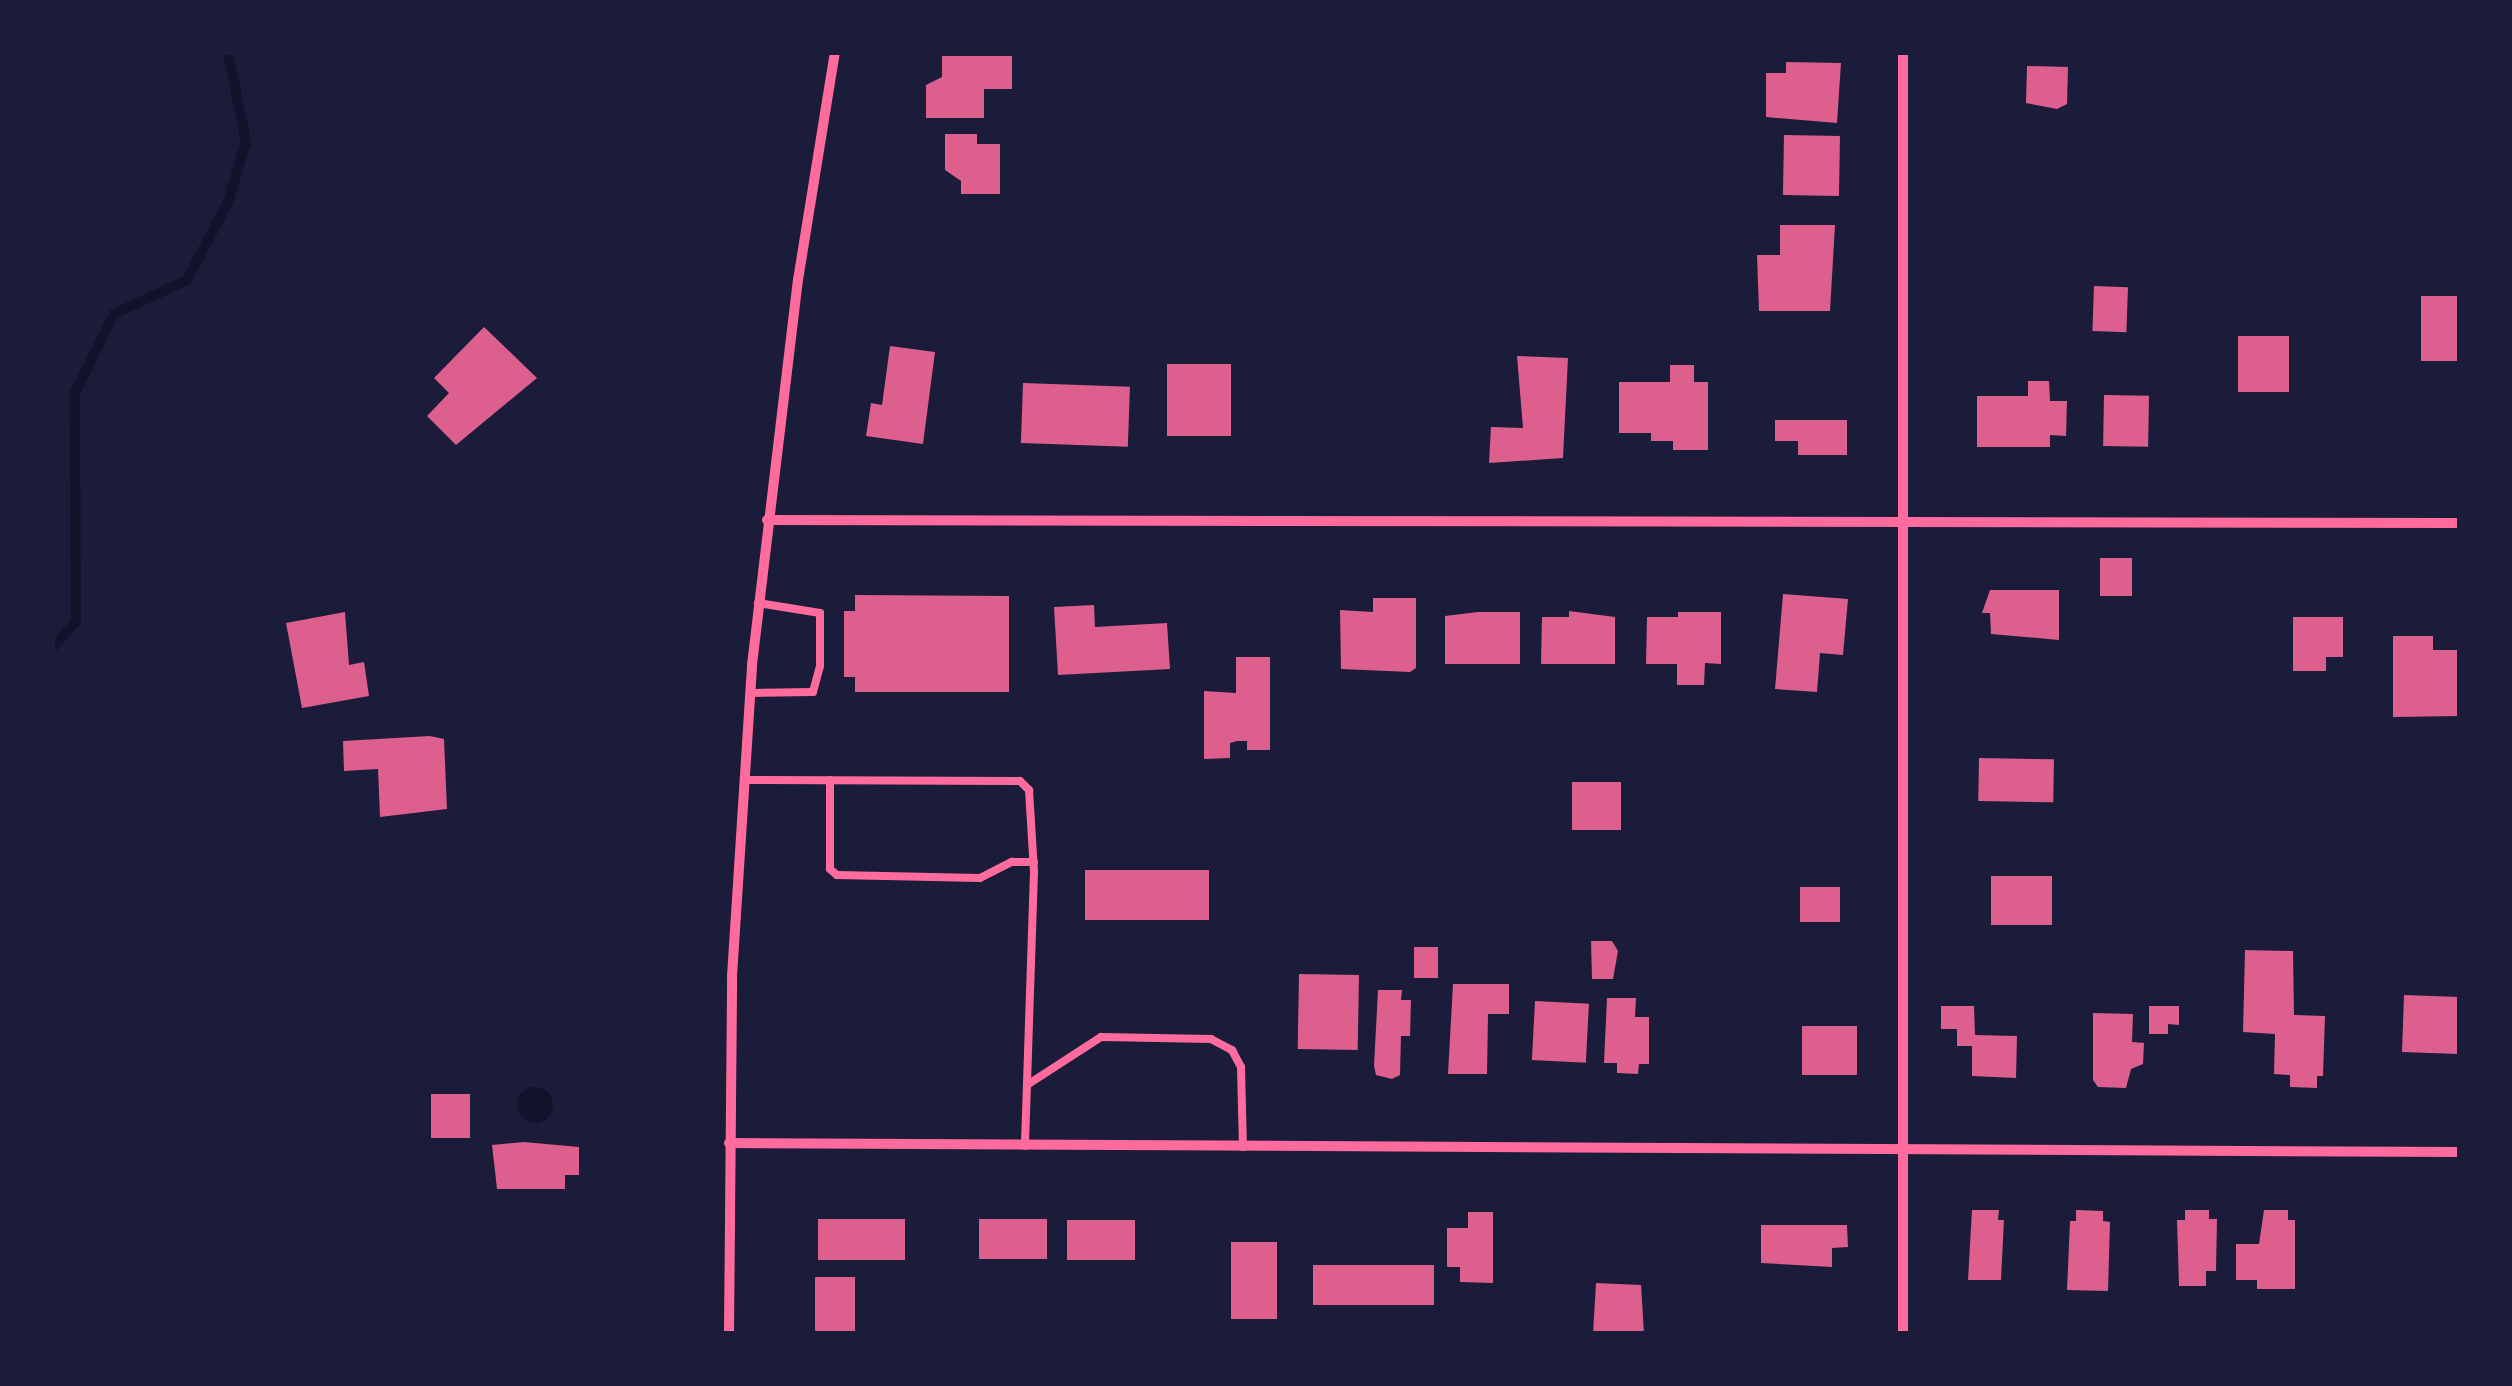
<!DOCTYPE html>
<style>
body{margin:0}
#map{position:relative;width:2512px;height:1386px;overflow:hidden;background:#1b1b3a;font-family:"Roboto Condensed",sans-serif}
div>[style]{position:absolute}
.water>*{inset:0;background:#12122b}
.round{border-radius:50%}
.stream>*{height:10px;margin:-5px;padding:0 5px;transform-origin:5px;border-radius:5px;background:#12122b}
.building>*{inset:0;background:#dd5f8e;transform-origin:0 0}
.service>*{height:8px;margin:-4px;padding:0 4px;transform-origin:4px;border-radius:4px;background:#ff6b9d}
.minor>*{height:10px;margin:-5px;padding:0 5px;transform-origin:5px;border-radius:5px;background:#ff6b9d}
span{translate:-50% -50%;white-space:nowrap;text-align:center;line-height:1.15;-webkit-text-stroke:8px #1b1b3a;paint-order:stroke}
.frame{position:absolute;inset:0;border:55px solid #1b1b3a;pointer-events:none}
</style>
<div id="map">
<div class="water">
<i class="round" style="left:517px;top:1087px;width:36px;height:36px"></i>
</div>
<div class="stream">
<i style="left:52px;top:648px;width:36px;rotate:-48deg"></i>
<i style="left:76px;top:621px;width:228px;rotate:-90.3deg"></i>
<i style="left:75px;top:393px;width:88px;rotate:-63.7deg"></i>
<i style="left:114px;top:314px;width:81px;rotate:-25deg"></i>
<i style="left:187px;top:280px;width:88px;rotate:-62.3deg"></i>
<i style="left:228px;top:202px;width:63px;rotate:-73.3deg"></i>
<i style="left:246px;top:142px;width:92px;rotate:-101.3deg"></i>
</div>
<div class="building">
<i style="clip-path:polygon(942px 56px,1012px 56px,1012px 89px,984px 89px,984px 118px,926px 118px,926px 85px,942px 77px)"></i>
<i style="clip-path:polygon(1786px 62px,1841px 63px,1837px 123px,1766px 117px,1766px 73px,1786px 73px)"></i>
<i style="clip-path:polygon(2027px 66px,2068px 67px,2067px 104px,2057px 109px,2026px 103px)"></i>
<i style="clip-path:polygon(945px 134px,977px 134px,977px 144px,1000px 144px,1000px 194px,961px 194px,961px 181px,945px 170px)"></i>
<i style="left:1784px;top:135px;width:56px;height:60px;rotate:1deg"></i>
<i style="clip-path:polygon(1780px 225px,1835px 225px,1830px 311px,1759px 311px,1757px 255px,1780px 255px)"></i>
<i style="left:2094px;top:286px;width:34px;height:45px;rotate:2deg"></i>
<i style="left:2421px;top:296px;width:39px;height:65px"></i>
<i style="clip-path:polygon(484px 327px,537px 378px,456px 445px,427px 416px,449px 393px,434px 378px)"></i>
<i style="left:2238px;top:336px;width:51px;height:56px"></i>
<i style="clip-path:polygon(890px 346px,935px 352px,923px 444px,866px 436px,871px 403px,882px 405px)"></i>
<i style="clip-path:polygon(1517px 356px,1568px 358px,1563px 458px,1489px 463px,1491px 427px,1523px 428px)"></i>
<i style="left:1167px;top:364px;width:64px;height:72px"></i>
<i style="clip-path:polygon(1670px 365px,1694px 365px,1694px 382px,1708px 382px,1708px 450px,1673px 450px,1673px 441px,1651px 441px,1651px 433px,1619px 433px,1619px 382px,1670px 382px)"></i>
<i style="clip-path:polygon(2028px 381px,2049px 381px,2050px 401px,2067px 401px,2066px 436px,2050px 435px,2050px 447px,1977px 447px,1977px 396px,2028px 396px)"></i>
<i style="left:1023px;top:383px;width:107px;height:60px;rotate:2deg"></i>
<i style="left:2104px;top:395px;width:45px;height:51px;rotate:1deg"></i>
<i style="clip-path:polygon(1775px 420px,1847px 420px,1847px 455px,1798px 455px,1798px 441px,1775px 441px)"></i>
<i style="left:2100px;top:558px;width:32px;height:38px"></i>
<i style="clip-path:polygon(1990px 590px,2059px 590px,2059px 640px,1991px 634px,1990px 613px,1982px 613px)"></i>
<i style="clip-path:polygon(1783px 594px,1848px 599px,1843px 655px,1820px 653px,1817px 692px,1775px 689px)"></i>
<i style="clip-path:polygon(855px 595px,1009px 596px,1009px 692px,855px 692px,855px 677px,844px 677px,844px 611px,855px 611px)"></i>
<i style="clip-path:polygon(1373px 598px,1416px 598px,1416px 668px,1410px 672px,1341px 669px,1340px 610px,1373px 612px)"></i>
<i style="clip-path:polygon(1094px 605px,1095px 627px,1167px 623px,1170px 669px,1058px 675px,1054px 607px)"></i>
<i style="clip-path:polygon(1569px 611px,1615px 617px,1615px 664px,1541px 664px,1542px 617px,1569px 617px)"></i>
<i style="clip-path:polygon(345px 612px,349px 665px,364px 662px,369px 696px,302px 708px,286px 623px)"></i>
<i style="clip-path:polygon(1478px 612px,1520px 612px,1520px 664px,1445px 664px,1445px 616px)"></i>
<i style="clip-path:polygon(1678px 612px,1721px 612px,1721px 664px,1705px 663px,1704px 685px,1677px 685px,1677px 664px,1646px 664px,1647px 617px,1678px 617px)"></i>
<i style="clip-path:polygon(2293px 617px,2343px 617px,2343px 657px,2326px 657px,2326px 671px,2293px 671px)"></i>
<i style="clip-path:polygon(2393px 636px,2433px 636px,2433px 650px,2460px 650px,2460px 716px,2393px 717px)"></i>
<i style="clip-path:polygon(1236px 657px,1270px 657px,1270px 750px,1247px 750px,1247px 741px,1237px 741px,1230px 743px,1230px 758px,1204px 759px,1204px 691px,1236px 693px)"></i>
<i style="clip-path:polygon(430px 736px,444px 739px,447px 809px,380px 817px,378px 769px,344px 771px,343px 741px)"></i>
<i style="left:1979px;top:758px;width:75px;height:43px;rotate:1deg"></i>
<i style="left:1572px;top:782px;width:49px;height:48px"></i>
<i style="left:1085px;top:870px;width:124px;height:50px"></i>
<i style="left:1991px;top:876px;width:61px;height:49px"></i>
<i style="left:1800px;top:887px;width:40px;height:35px"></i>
<i style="clip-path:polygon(1591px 941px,1612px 941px,1618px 951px,1613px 979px,1592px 979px)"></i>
<i style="left:1414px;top:947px;width:24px;height:31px"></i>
<i style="clip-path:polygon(2245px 950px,2293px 951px,2294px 1015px,2325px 1016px,2323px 1076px,2317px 1076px,2317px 1088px,2290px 1087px,2290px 1075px,2274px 1074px,2275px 1034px,2243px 1032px)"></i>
<i style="left:1299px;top:974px;width:60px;height:75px;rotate:1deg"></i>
<i style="clip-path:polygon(1453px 984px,1509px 984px,1509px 1014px,1488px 1014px,1487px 1074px,1448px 1074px)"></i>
<i style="clip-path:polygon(1378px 990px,1402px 990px,1401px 1000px,1411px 1000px,1410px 1036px,1401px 1036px,1400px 1075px,1392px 1079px,1376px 1075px,1374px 1066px)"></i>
<i style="left:2404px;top:995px;width:56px;height:57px;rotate:2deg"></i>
<i style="clip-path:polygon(1607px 998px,1636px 998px,1635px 1017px,1649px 1017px,1649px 1064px,1639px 1064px,1638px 1074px,1617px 1073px,1617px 1063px,1604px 1063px)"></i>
<i style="left:1535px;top:1001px;width:54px;height:59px;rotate:3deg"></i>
<i style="clip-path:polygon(1941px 1006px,1974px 1006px,1975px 1035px,2017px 1036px,2016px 1078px,1972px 1076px,1972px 1046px,1957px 1046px,1957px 1029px,1941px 1029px)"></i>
<i style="clip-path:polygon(2149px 1006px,2179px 1006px,2179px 1025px,2168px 1024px,2168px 1034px,2149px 1034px)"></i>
<i style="clip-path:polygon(2093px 1013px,2133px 1014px,2132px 1042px,2144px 1043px,2143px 1064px,2131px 1069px,2126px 1088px,2098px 1087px,2093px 1080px)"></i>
<i style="left:1802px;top:1026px;width:55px;height:49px"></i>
<i style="left:431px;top:1094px;width:39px;height:44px"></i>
<i style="clip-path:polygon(524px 1142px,579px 1147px,579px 1175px,565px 1175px,565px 1189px,497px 1189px,492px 1145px)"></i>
<i style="clip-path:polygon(1972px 1210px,1999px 1210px,1998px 1220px,2004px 1220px,2001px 1280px,1968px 1280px)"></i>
<i style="clip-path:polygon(2076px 1210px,2103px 1211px,2103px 1221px,2110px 1222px,2108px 1291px,2067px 1290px,2070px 1221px,2076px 1221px)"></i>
<i style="clip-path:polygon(2185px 1210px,2209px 1210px,2209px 1219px,2217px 1219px,2216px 1271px,2206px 1271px,2206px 1286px,2179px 1286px,2177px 1220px,2185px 1220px)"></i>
<i style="clip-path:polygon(2264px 1210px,2288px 1210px,2288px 1220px,2295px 1220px,2295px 1289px,2257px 1289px,2257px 1280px,2236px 1280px,2236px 1244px,2259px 1244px)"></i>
<i style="clip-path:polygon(1468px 1212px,1493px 1212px,1493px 1283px,1460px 1282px,1460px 1267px,1447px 1267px,1447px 1228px,1468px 1228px)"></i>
<i style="left:818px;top:1219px;width:87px;height:41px"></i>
<i style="left:979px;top:1219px;width:68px;height:40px"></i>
<i style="left:1067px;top:1220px;width:68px;height:40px"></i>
<i style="clip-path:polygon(1761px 1225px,1847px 1225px,1848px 1247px,1832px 1248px,1832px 1267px,1761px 1263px)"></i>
<i style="left:1231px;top:1242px;width:46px;height:77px"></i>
<i style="left:1313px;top:1265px;width:121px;height:40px"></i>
<i style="left:815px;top:1277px;width:40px;height:57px"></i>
<i style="clip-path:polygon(1596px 1283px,1641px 1285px,1644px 1334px,1593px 1334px)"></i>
</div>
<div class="service">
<i style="left:750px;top:693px;width:63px;rotate:-0.9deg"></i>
<i style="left:813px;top:692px;width:27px;rotate:-75deg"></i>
<i style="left:820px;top:666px;width:53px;rotate:-90deg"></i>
<i style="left:820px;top:613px;width:63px;rotate:-170.8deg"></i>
<i style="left:744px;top:780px;width:276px;rotate:0.2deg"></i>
<i style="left:1020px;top:781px;width:13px;rotate:45deg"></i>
<i style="left:1029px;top:790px;width:82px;rotate:86.5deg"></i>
<i style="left:1034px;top:872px;width:274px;rotate:91.9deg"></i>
<i style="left:830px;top:780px;width:89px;rotate:90deg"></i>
<i style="left:830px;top:869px;width:9px;rotate:41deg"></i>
<i style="left:837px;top:875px;width:143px;rotate:1.2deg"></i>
<i style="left:980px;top:878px;width:36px;rotate:-27deg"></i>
<i style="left:1012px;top:862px;width:22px"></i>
<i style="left:1027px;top:1085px;width:88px;rotate:-33deg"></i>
<i style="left:1101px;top:1037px;width:110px;rotate:1deg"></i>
<i style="left:1211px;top:1039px;width:24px;rotate:28deg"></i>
<i style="left:1232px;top:1050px;width:19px;rotate:62deg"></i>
<i style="left:1241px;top:1067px;width:80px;rotate:88.6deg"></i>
</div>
<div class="minor">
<i style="left:767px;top:520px;width:1693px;rotate:0.1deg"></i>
<i style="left:729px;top:1143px;width:1731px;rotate:0.3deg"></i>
<i style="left:729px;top:1334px;width:358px;rotate:-89.5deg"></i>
<i style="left:732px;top:976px;width:312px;rotate:-86.3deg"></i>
<i style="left:752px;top:665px;width:388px;rotate:-83.2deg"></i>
<i style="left:798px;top:280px;width:231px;rotate:-80.8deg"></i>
<i style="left:1903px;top:1334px;width:1282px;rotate:-90deg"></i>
</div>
<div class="frame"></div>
</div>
